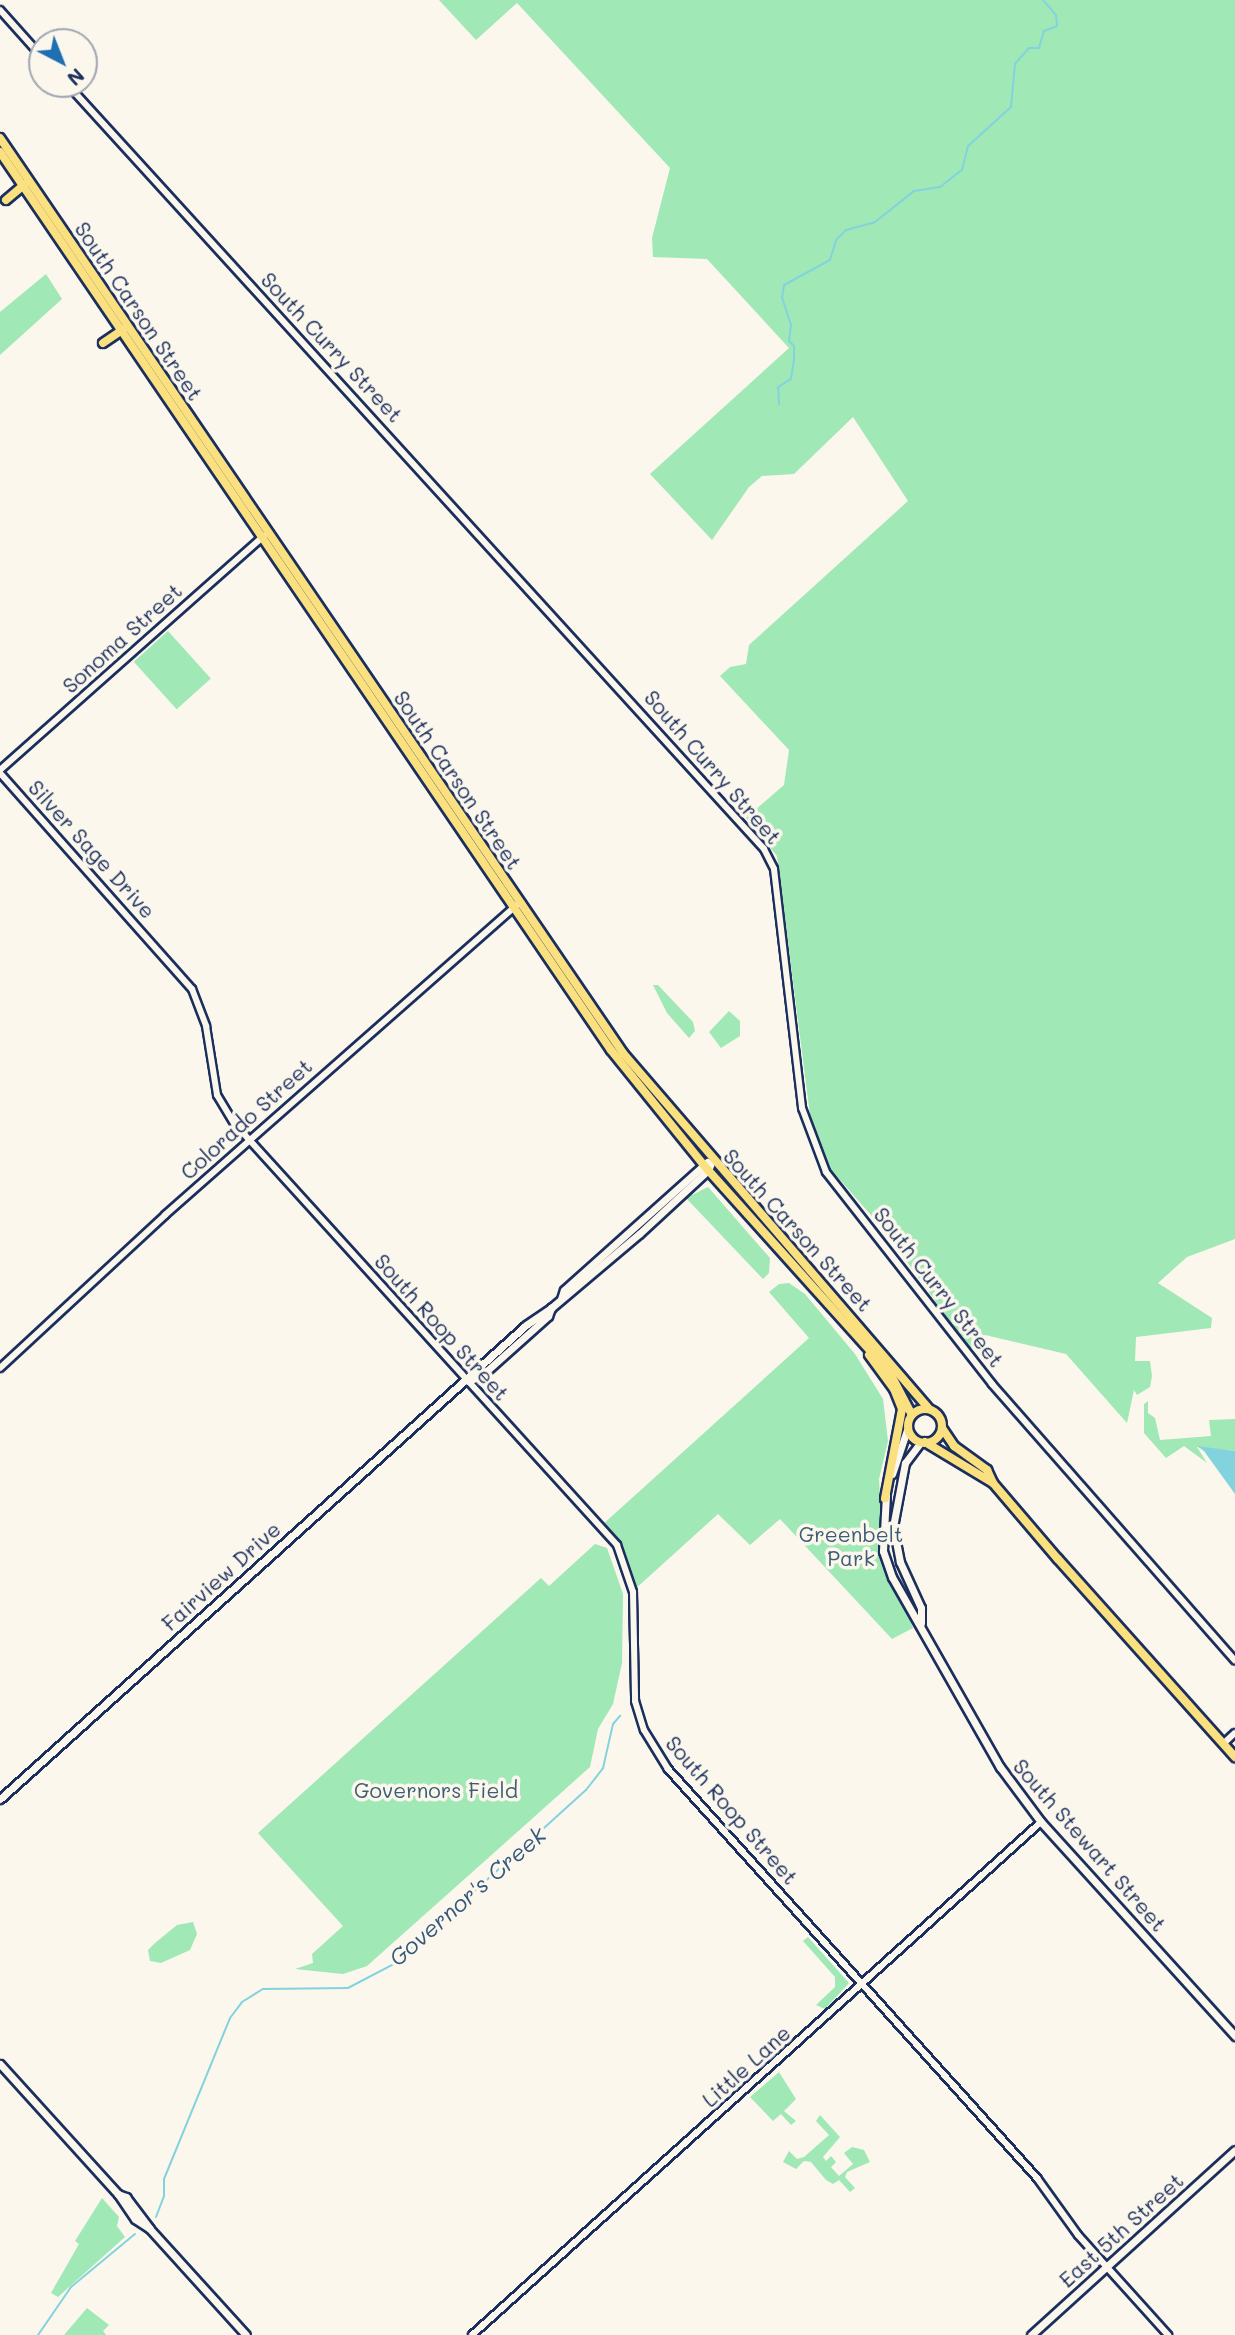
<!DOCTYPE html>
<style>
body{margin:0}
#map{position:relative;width:1235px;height:2335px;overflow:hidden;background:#fbf7ec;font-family:Mali,sans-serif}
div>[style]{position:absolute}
.green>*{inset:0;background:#a0e8b5;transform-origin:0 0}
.water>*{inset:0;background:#83d3df}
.stream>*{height:2px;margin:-1px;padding:0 1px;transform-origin:1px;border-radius:1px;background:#83d3df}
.roads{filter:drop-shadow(2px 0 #1b2f5e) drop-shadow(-2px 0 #1b2f5e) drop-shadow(0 2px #1b2f5e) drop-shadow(0 -2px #1b2f5e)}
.tertiary>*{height:6px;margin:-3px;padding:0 3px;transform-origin:3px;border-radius:3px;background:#fbf7ec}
.secondary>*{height:7px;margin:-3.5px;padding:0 3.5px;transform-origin:3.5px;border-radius:3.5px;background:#fbf7ec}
.primary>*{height:8px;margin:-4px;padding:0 4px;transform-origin:4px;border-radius:4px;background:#fbe080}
.primary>.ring{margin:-4px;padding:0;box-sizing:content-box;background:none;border:8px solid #fbe080;border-radius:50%}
span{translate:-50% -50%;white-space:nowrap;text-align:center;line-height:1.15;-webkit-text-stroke:7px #fbf7ec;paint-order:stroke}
.street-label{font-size:21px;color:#1b2f5e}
.park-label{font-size:21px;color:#3c5d74}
.water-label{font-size:23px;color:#35587e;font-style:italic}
.north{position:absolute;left:28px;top:28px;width:70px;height:70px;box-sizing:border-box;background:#fbf7ec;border:2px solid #a1a7b3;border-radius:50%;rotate:138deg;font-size:19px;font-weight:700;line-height:28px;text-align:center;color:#1b2f5e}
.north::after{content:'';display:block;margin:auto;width:24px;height:32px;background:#1f6fb2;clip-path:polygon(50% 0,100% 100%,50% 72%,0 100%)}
</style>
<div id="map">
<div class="green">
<i style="clip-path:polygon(439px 0,1235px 0,1235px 1239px,1187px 1257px,1158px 1283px,1212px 1318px,1211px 1328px,1136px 1337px,1135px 1361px,1150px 1361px,1152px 1376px,1150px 1387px,1137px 1395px,1134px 1390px,1127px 1423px,1066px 1354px,985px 1335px,970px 1349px,884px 1230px,828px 1166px,810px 1115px,777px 856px,746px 818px,784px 785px,789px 750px,720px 676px,730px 667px,746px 664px,749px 645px,908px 501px,853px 417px,794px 474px,762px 476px,749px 487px,712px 540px,650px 474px,789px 348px,707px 259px,653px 257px,652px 238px,670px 168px,517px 3px,476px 40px)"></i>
<i style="clip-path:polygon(46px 274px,62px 299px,0 355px,0 312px)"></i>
<i style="left:168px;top:631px;width:64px;height:46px;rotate:48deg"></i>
<i style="clip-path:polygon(653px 985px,658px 985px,693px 1022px,695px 1031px,689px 1038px,667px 1013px)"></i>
<i style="clip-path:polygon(729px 1011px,740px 1021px,740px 1036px,721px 1048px,709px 1032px)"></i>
<i style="clip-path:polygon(708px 1187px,770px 1258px,769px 1273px,763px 1279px,686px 1198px)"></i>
<i style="clip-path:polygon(789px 1283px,805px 1294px,855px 1354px,883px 1399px,888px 1441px,879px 1479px,883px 1551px,913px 1628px,892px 1639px,780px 1519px,750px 1545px,718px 1514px,633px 1591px,622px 1555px,601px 1526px,809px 1338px,769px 1292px,779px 1284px)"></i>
<i style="clip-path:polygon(1148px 1401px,1148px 1413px,1155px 1418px,1160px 1440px,1211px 1436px,1209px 1420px,1235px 1419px,1235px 1451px,1197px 1447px,1207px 1463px,1184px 1446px,1166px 1458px,1144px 1433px,1144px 1404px)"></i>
<i style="clip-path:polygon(595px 1544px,607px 1548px,623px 1594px,622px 1663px,613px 1704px,598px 1729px,590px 1767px,367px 1966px,343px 1974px,295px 1969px,313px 1963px,312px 1954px,343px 1926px,258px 1833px,541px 1578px,549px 1586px)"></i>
<i style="clip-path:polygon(193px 1922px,197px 1934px,190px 1950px,161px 1963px,150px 1961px,148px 1950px,155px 1943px,177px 1925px)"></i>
<i style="clip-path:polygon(808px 1937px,849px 1983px,825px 2009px,816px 2005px,835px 1987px,835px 1977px,803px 1941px)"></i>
<i style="clip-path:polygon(779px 2072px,796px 2099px,784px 2111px,796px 2121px,791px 2125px,781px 2114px,773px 2121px,750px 2097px)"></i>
<i style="clip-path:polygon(820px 2115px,840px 2137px,823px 2157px,826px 2161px,831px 2156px,836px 2162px,831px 2167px,839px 2176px,853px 2164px,844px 2153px,852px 2147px,864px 2150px,870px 2162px,847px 2172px,845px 2177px,855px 2188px,850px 2192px,839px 2180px,833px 2184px,826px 2180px,811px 2162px,804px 2161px,796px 2169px,783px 2162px,789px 2151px,797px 2159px,804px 2157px,829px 2135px,816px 2121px)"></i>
<i style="clip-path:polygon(102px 2198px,119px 2217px,117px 2226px,125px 2237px,58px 2297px,51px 2293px,79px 2244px,75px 2241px)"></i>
<i style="clip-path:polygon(87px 2308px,109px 2325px,103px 2331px,106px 2335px,64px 2335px)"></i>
</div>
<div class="water">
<i style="clip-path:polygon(1197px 1446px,1235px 1451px,1235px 1494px,1204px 1451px)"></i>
</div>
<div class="stream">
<i style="left:779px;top:404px;width:17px;rotate:-93deg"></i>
<i style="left:778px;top:387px;width:15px;rotate:-32deg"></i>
<i style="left:791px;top:379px;width:19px;rotate:-81deg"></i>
<i style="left:794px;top:360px;width:14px;rotate:-90deg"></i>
<i style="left:794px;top:346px;width:7px;rotate:-135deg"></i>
<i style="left:789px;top:341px;width:16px;rotate:-83deg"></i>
<i style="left:791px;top:325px;width:28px;rotate:-108deg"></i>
<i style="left:782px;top:298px;width:13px;rotate:-81deg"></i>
<i style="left:784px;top:285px;width:52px;rotate:-28.5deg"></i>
<i style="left:830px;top:260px;width:21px;rotate:-73deg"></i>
<i style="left:836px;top:240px;width:14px;rotate:-45deg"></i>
<i style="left:846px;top:230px;width:30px;rotate:-15deg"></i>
<i style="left:875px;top:222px;width:50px;rotate:-38.5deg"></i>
<i style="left:914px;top:191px;width:26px;rotate:-9deg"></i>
<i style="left:940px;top:187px;width:28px;rotate:-38deg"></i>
<i style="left:962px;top:170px;width:25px;rotate:-76deg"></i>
<i style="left:968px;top:146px;width:58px;rotate:-42.2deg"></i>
<i style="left:1011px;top:107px;width:43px;rotate:-84.7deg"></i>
<i style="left:1015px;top:64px;width:21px;rotate:-49deg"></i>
<i style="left:1029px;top:48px;width:10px"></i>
<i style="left:1039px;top:48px;width:18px;rotate:-74deg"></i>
<i style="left:1044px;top:31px;width:14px;rotate:-21deg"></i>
<i style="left:1057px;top:26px;width:11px;rotate:-95deg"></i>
<i style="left:1056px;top:15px;width:20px;rotate:-131deg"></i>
<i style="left:156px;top:2217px;width:22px;rotate:-69deg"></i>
<i style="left:164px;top:2196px;width:17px;rotate:-90deg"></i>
<i style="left:164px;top:2179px;width:174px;rotate:-67.7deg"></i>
<i style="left:230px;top:2018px;width:20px;rotate:-53deg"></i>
<i style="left:242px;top:2002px;width:25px;rotate:-32deg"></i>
<i style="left:263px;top:1989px;width:85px;rotate:-0.7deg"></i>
<i style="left:348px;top:1988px;width:52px;rotate:-27.6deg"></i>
<i style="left:394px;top:1964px;width:259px;rotate:-42.2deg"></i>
<i style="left:586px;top:1790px;width:28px;rotate:-52deg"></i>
<i style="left:603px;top:1768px;width:45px;rotate:-77.2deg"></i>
<i style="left:613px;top:1724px;width:11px;rotate:-49deg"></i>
<i style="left:38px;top:2335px;width:58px;rotate:-55.5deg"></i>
<i style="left:71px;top:2287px;width:83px;rotate:-39.6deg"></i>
</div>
<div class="roads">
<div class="tertiary">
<i style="left:0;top:10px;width:63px;rotate:48.2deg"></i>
<i style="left:67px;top:84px;width:1035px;rotate:47.66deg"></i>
<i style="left:764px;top:849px;width:22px;rotate:63deg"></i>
<i style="left:774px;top:869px;width:241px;rotate:83.3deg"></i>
<i style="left:802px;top:1108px;width:68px;rotate:69.4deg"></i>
<i style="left:826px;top:1172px;width:269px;rotate:51.9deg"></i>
<i style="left:992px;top:1384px;width:368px;rotate:48.7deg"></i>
<i style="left:0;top:770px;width:353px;rotate:-41.6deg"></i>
<i style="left:0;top:773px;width:289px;rotate:48.4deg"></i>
<i style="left:192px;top:989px;width:40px;rotate:69deg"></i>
<i style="left:206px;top:1026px;width:70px;rotate:80.9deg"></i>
<i style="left:217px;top:1095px;width:33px;rotate:59deg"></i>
<i style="left:234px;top:1123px;width:570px;rotate:47.77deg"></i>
<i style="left:617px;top:1545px;width:50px;rotate:71.2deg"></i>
<i style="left:633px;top:1592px;width:109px;rotate:88.9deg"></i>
<i style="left:635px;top:1701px;width:30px;rotate:73deg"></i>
<i style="left:644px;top:1730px;width:46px;rotate:58.4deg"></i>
<i style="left:668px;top:1769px;width:551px;rotate:47.94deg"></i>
<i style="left:1037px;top:2178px;width:70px;rotate:54.3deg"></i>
<i style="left:1078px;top:2235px;width:135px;rotate:48deg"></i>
<i style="left:0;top:1368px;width:225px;rotate:-42.8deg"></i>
<i style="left:165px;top:1215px;width:473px;rotate:-41.4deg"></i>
<i style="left:1223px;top:1744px;width:16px;rotate:-43deg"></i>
<i style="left:472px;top:2335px;width:766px;rotate:-42.04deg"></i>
</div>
<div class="secondary">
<i style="left:561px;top:1299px;width:9px;rotate:-72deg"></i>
<i style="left:564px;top:1290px;width:192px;rotate:-41.8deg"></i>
<i style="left:468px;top:1381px;width:14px;rotate:-21deg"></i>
<i style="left:481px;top:1376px;width:90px;rotate:-41.8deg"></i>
<i style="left:548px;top:1316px;width:9px;rotate:-69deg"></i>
<i style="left:551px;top:1308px;width:115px;rotate:-40.1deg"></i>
<i style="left:639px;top:1234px;width:94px;rotate:-42.8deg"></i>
<i style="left:708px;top:1170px;width:10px;rotate:-66deg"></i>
<i style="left:892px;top:1474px;width:50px;rotate:-71.2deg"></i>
<i style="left:886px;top:1495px;width:56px;rotate:93.1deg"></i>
<i style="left:883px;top:1551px;width:28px;rotate:71deg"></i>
<i style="left:892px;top:1577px;width:219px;rotate:60.4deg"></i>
<i style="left:1000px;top:1767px;width:69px;rotate:53.3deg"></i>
<i style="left:1041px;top:1822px;width:289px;rotate:47.8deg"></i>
<i style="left:921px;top:1623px;width:15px;rotate:-90deg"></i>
<i style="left:921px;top:1608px;width:51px;rotate:-114.5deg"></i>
<i style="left:900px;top:1562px;width:36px;rotate:-101deg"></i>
<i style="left:893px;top:1527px;width:65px;rotate:-79.4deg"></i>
<i style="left:905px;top:1463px;width:26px;rotate:-53deg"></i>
<i style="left:0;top:1799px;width:708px;rotate:-42.02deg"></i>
<i style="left:526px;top:1325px;width:30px;rotate:-34deg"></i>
<i style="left:0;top:2064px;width:176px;rotate:47.8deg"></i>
<i style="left:118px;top:2194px;width:30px;rotate:56deg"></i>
<i style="left:135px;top:2219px;width:17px;rotate:33deg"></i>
<i style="left:149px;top:2228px;width:144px;rotate:47.8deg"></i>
<i style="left:118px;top:2194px;width:9px;rotate:21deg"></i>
<i style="left:126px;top:2197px;width:39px;rotate:53deg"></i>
<i style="left:1031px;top:2335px;width:275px;rotate:-42.2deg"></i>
</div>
<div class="primary">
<i style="left:0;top:138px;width:1107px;rotate:55.75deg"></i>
<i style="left:623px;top:1053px;width:469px;rotate:49.3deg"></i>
<i style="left:0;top:152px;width:1086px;rotate:55.77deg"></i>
<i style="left:611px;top:1050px;width:154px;rotate:51.1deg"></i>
<i style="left:708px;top:1170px;width:273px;rotate:48.1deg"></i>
<i style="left:890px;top:1373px;width:47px;rotate:62.4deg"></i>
<i style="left:6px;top:200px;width:25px;rotate:-40deg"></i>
<i style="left:103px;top:343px;width:25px;rotate:-34deg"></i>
<i style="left:869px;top:1355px;width:42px;rotate:53.7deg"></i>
<i style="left:894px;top:1389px;width:22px;rotate:68deg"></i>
<i style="left:902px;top:1409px;width:91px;rotate:100.8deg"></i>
<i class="ring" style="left:908px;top:1409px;width:26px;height:26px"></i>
<i style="left:942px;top:1428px;width:22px;rotate:56deg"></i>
<i style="left:954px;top:1446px;width:41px;rotate:36deg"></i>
<i style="left:987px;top:1470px;width:14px;rotate:65deg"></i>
<i style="left:993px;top:1483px;width:100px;rotate:49.5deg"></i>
<i style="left:1058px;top:1559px;width:266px;rotate:48.2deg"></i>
<i style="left:925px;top:1442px;width:79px;rotate:31.1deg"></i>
</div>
</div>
<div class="street-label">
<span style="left:139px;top:311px;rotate:56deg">South Carson Street</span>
<span style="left:332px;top:347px;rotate:47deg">South Curry Street</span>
<span style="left:122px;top:638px;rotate:-42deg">Sonoma Street</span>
<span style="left:713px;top:767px;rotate:49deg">South Curry Street</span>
<span style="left:458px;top:780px;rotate:56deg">South Carson Street</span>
<span style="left:92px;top:849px;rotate:48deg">Silver Sage Drive</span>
<span style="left:246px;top:1119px;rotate:-42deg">Colorado Street</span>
<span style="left:798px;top:1230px;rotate:48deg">South Carson Street</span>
<span style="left:939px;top:1287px;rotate:52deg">South Curry Street</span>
<span style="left:442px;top:1327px;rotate:48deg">South Roop Street</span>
<span style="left:221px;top:1576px;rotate:-42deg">Fairview Drive</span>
<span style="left:732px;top:1810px;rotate:49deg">South Roop Street</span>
<span style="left:1090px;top:1845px;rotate:49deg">South Stewart Street</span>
<span style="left:746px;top:2066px;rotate:-42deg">Little Lane</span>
<span style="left:1121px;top:2230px;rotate:-42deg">East 5th Street</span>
</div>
<div class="park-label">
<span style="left:851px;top:1546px">Greenbelt<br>Park</span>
<span style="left:436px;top:1790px">Governors Field</span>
</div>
<div class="water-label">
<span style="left:467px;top:1896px;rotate:-41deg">Governor's Creek</span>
</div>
<div class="north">N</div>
</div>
